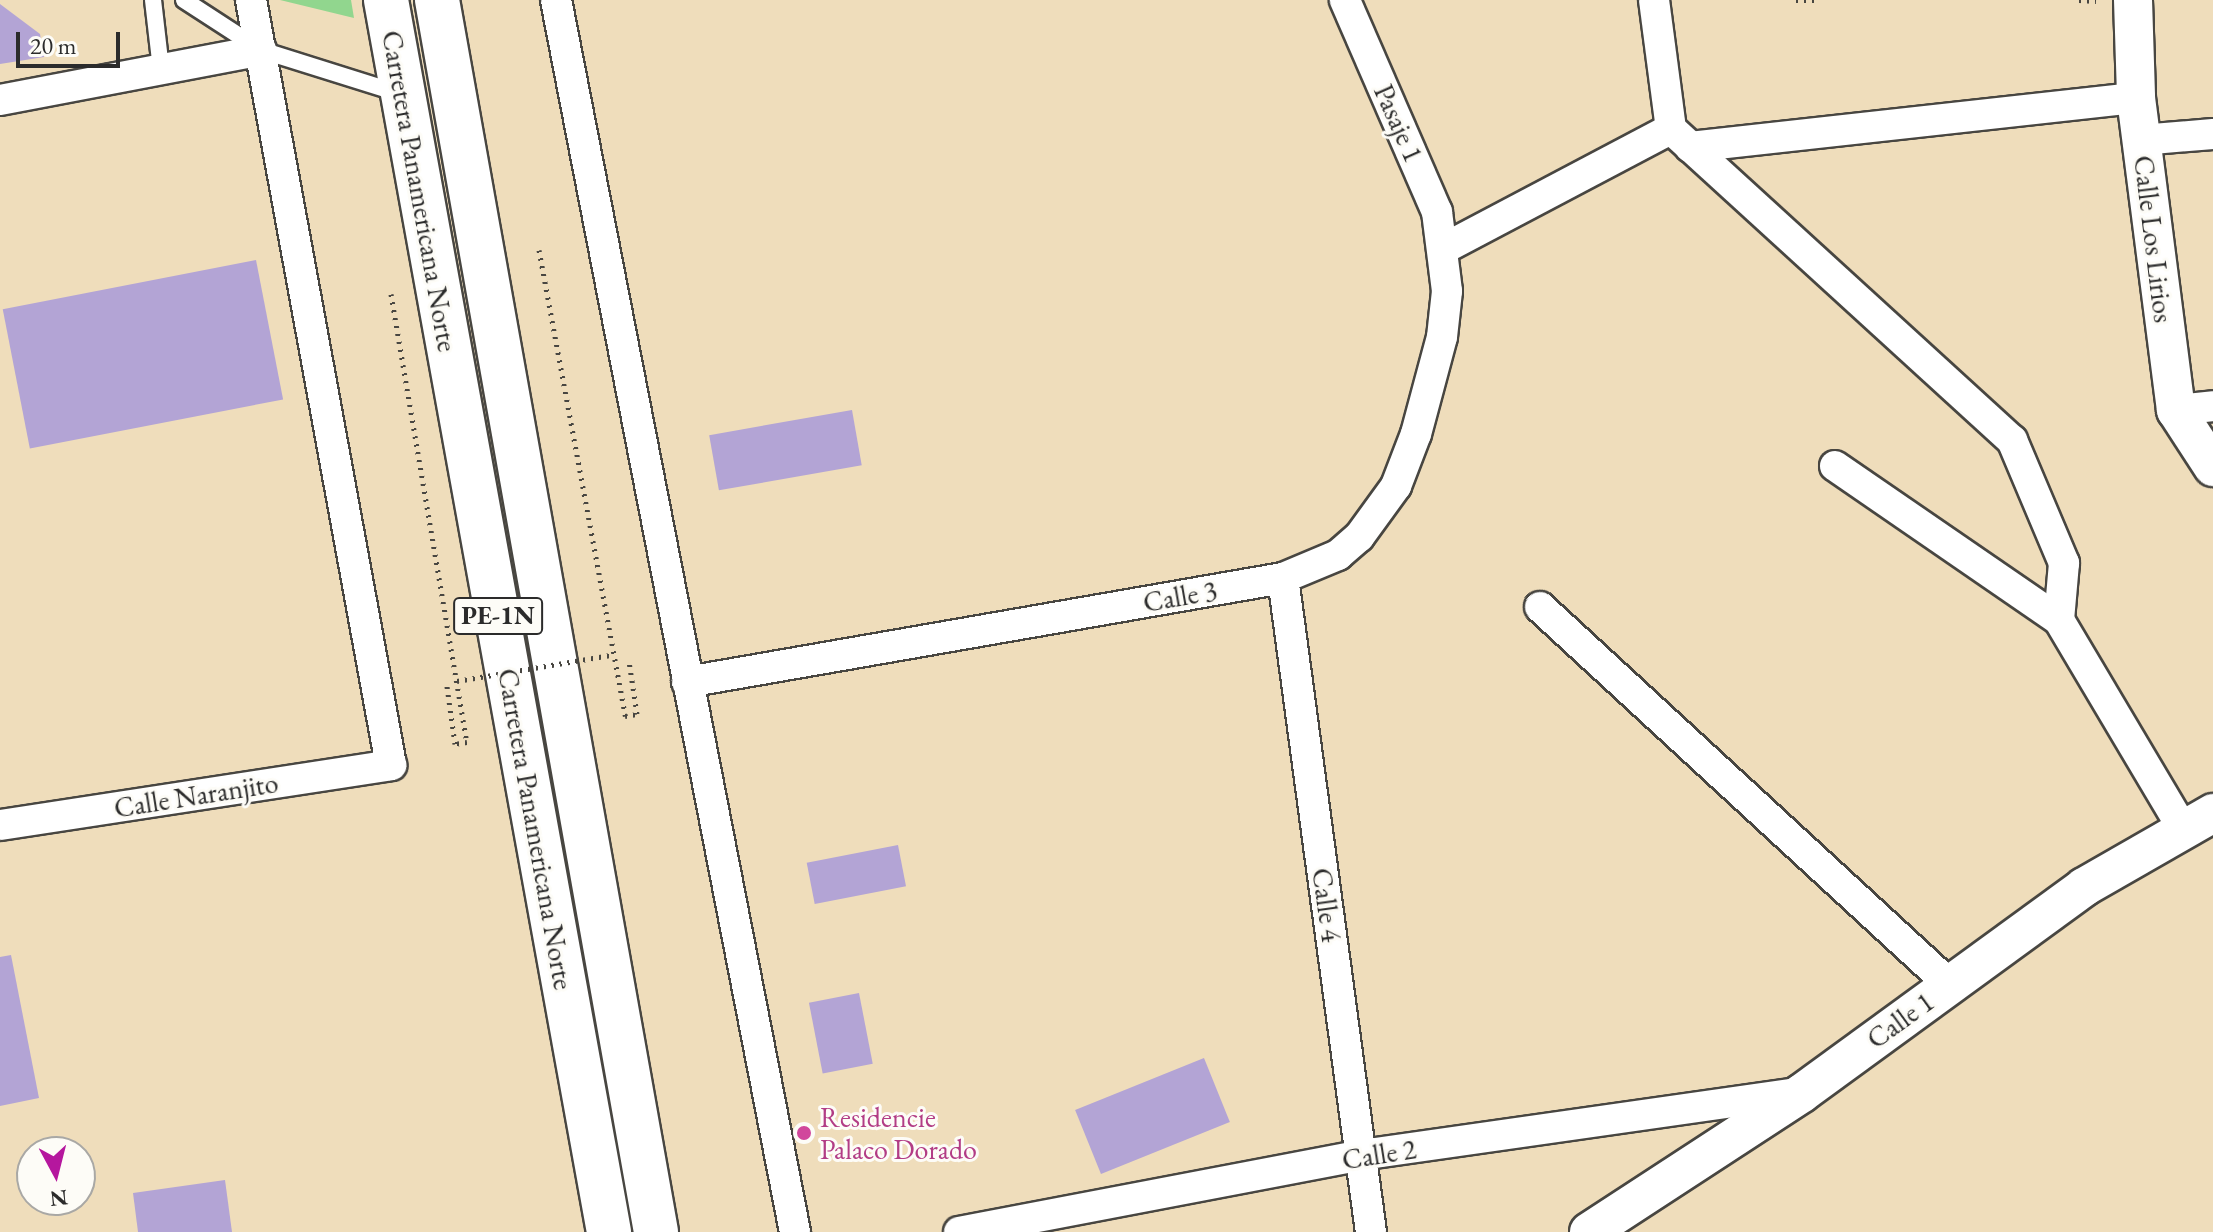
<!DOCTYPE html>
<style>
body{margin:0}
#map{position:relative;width:2213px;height:1232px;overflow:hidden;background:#efddbb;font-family:"EB Garamond",serif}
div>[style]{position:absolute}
.green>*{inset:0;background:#91d68e}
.building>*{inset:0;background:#b3a4d5;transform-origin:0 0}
.path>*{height:5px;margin-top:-2.5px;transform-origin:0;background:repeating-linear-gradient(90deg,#484641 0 2px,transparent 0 8px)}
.roads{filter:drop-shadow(2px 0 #484641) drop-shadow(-2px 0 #484641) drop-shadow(0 2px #484641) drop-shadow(0 -2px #484641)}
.service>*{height:16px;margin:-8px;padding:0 8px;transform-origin:8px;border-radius:8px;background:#fff}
.minor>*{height:30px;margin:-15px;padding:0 15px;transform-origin:15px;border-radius:15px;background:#fff}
.tertiary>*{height:38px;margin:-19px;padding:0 19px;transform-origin:19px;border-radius:19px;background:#fff}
.trunk>*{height:44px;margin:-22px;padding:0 22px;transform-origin:22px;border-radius:22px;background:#fff}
.path-bridge>*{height:5px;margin-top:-2.5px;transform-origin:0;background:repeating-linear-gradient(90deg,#484641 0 2px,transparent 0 8px)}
.dots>*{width:22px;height:22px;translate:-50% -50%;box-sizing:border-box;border:4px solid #fdfcf7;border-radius:50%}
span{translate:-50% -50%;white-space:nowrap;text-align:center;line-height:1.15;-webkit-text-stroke:6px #fdfcf7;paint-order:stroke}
.shield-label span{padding:2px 6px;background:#fdfcf7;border:2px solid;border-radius:6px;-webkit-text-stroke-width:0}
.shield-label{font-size:26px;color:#2b2b2b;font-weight:700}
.street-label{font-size:28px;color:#2b2b2b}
.hotel-label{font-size:28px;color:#b23c85}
.left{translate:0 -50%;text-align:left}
.north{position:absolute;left:16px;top:1136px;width:80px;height:80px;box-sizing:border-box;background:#fdfcf7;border:2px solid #a9a8a5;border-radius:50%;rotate:173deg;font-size:22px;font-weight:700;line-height:32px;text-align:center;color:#2b2b2b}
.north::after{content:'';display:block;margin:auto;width:28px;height:36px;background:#b5179e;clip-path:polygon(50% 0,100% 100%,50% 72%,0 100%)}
.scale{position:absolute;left:16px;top:32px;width:104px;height:36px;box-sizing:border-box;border:4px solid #2b2b2b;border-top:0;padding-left:10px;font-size:24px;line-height:28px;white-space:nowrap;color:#2b2b2b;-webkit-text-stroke:6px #fdfcf7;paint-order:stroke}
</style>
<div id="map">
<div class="green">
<i style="clip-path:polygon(280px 0,351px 0,354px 18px)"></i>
</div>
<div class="building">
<i style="clip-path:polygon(0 4px,40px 34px,44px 57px,0 64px)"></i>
<i style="left:256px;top:260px;width:142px;height:258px;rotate:79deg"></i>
<i style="left:852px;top:410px;width:56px;height:145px;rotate:80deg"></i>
<i style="left:898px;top:845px;width:42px;height:93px;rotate:79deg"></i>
<i style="clip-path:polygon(11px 955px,39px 1098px,0 1106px,0 957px)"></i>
<i style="left:859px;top:993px;width:72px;height:51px;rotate:79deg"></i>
<i style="left:1204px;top:1058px;width:69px;height:139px;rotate:68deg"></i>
<i style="clip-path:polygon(225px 1180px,232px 1232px,138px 1232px,133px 1193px)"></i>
</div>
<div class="path">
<i style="left:1796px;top:0;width:21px"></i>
<i style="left:2079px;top:0;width:17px;rotate:3deg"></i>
<i style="left:539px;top:250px;width:474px;rotate:79.5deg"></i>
<i style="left:625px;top:716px;width:12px;rotate:-9deg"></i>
<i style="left:637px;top:714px;width:54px;rotate:-98.6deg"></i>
<i style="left:391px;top:294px;width:454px;rotate:80.4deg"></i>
<i style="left:467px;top:742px;width:12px;rotate:171deg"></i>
<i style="left:455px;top:744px;width:59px;rotate:-97.9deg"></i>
</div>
<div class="roads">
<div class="service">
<i style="left:153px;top:0;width:69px;rotate:83.4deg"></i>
<i style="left:184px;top:0;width:92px;rotate:33deg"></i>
<i style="left:261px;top:50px;width:144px;rotate:17.4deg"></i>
</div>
<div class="minor">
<i style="left:556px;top:0;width:1255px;rotate:79.02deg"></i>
<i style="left:1654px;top:0;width:130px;rotate:82.5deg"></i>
<i style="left:0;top:100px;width:266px;rotate:-10.8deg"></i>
<i style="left:2141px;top:140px;width:72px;rotate:-4.8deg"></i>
<i style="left:1690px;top:147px;width:449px;rotate:-6.3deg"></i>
<i style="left:1445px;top:248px;width:255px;rotate:-27.8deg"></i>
<i style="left:1671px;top:129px;width:462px;rotate:42.4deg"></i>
<i style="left:2012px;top:440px;width:134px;rotate:67.1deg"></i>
<i style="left:2064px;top:563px;width:57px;rotate:95deg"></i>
<i style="left:2176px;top:410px;width:37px;rotate:-6deg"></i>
<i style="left:1835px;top:466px;width:272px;rotate:34.5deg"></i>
<i style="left:2059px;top:620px;width:243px;rotate:59.3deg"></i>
<i style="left:1283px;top:578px;width:660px;rotate:82.34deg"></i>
<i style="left:1540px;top:607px;width:556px;rotate:42.67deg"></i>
<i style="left:687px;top:682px;width:605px;rotate:-9.9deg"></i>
<i style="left:1283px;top:578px;width:60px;rotate:-22.7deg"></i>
<i style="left:1338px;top:555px;width:28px;rotate:-41deg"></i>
<i style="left:1359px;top:537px;width:63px;rotate:-54deg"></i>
<i style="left:1396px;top:486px;width:56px;rotate:-69deg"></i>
<i style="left:1416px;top:434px;width:100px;rotate:-75deg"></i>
<i style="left:1442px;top:337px;width:46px;rotate:-83.8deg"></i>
<i style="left:1447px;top:291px;width:80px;rotate:-97.2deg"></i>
<i style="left:1437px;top:212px;width:231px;rotate:-113.5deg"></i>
<i style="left:0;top:825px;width:396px;rotate:-8.7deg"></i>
<i style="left:391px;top:765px;width:778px;rotate:-100.37deg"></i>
<i style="left:959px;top:1232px;width:409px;rotate:-10.8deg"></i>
<i style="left:1361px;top:1155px;width:440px;rotate:-8.1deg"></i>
</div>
<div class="tertiary">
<i style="left:2133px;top:0;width:98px;rotate:88.2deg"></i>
<i style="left:2136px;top:98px;width:315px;rotate:82.7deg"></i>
<i style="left:2176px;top:410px;width:68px;rotate:57deg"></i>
<i style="left:1589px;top:1232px;width:254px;rotate:-33.1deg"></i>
<i style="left:1802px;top:1093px;width:349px;rotate:-36.1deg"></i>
<i style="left:2084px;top:887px;width:149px;rotate:-29.8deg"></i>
</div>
<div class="trunk">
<i style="left:386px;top:0;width:1252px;rotate:79.74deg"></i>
<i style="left:437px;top:0;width:1251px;rotate:79.92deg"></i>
</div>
</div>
<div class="path-bridge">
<i style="left:457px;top:681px;width:156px;rotate:-9.6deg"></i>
</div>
<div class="dots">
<i style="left:804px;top:1133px;background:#d1479c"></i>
</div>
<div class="shield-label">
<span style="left:498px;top:616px">PE-1N</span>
</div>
<div class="street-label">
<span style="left:1399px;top:123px;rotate:66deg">Pasaje 1</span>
<span style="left:420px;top:191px;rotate:80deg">Carretera Panamericana Norte</span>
<span style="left:2154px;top:239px;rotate:83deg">Calle Los Lirios</span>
<span style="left:1180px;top:596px;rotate:-10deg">Calle 3</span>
<span style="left:196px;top:795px;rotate:-9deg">Calle Naranjito</span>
<span style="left:536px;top:829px;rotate:80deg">Carretera Panamericana Norte</span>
<span style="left:1327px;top:905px;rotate:82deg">Calle 4</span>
<span style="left:1900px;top:1020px;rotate:-36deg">Calle 1</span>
<span style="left:1379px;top:1154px;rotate:-9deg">Calle 2</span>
</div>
<div class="hotel-label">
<span class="left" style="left:820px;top:1133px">Residencie<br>Palaco Dorado</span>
</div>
<div class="north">N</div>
<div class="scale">20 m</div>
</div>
